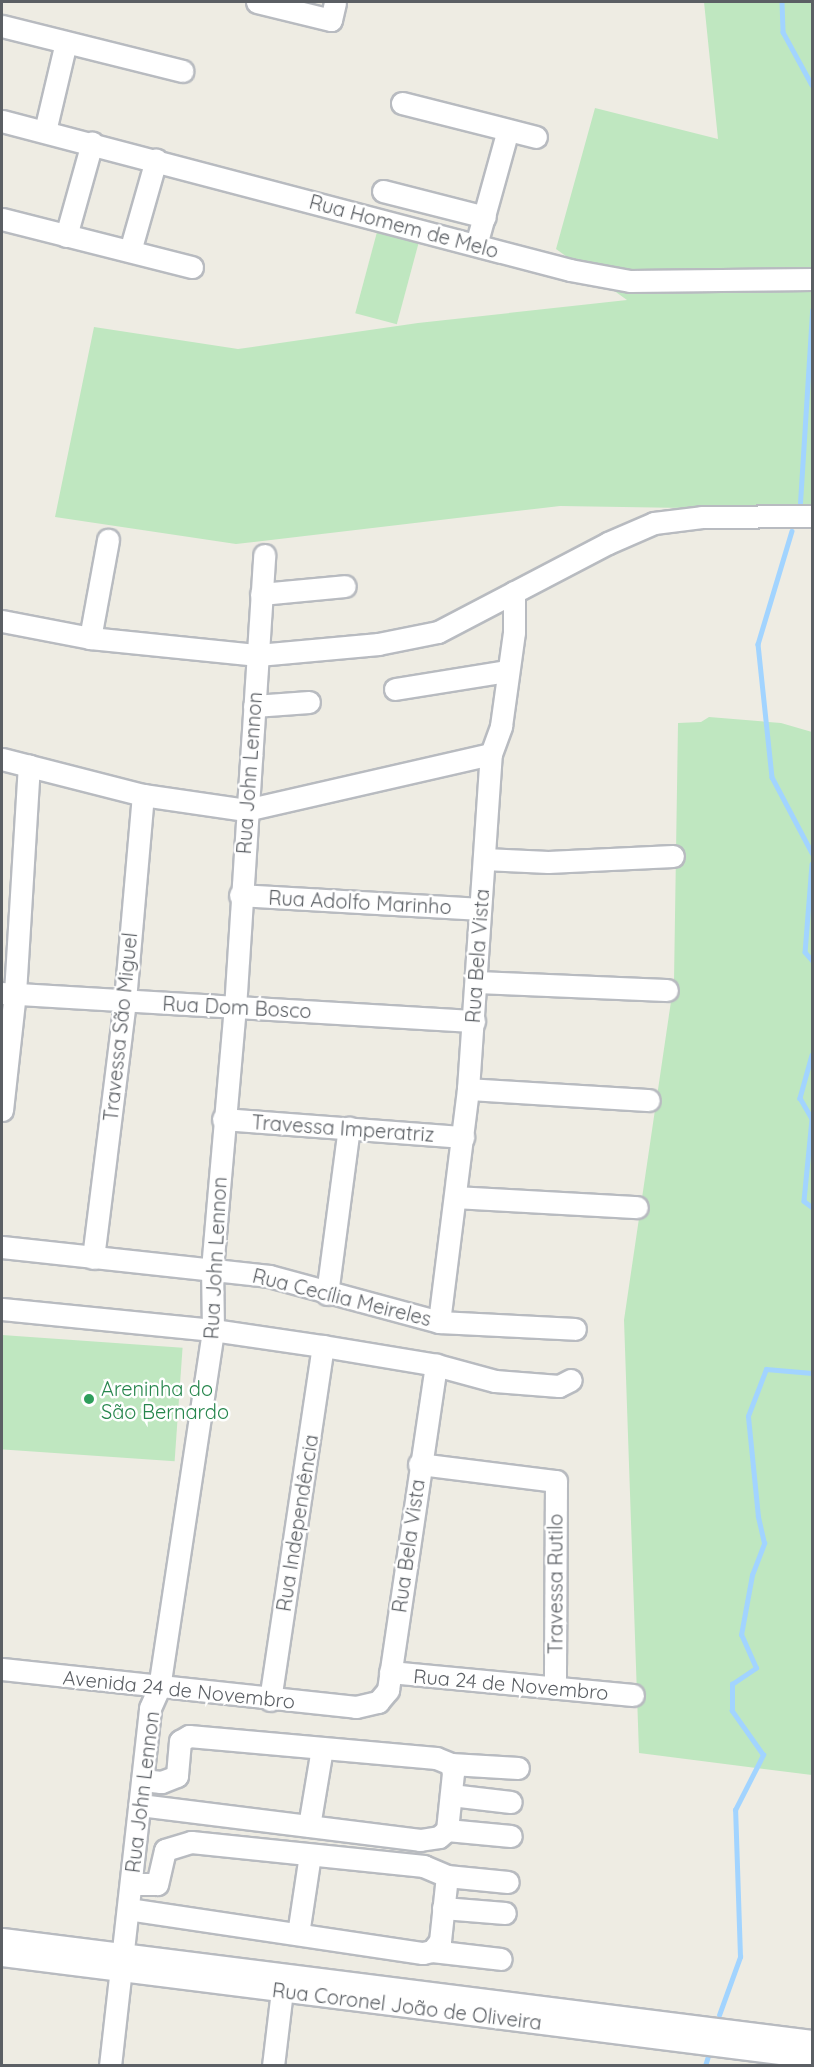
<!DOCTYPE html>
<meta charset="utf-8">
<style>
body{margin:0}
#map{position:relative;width:814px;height:2067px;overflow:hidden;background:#eeece3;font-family:Quicksand,sans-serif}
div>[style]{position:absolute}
.green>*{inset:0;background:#bfe7c0;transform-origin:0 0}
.stream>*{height:4.5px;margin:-2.25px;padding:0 2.25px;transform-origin:2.25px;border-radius:2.25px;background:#a2d4ff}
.roads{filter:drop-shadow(2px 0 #b8bbc0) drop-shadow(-2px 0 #b8bbc0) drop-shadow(0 2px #b8bbc0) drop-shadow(0 -2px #b8bbc0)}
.minor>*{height:21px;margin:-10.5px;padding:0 10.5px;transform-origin:10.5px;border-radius:10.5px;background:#fff}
.dots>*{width:16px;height:16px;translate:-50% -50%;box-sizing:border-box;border:3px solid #fff;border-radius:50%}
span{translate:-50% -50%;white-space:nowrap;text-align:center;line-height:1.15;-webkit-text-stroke:5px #fff;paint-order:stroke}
.street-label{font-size:20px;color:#5b5f64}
.leisure-label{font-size:20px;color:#27864d}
.left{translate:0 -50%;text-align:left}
.frame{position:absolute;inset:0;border:3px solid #5b5f64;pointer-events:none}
</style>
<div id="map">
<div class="green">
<i style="clip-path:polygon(704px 2px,812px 2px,812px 510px,560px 506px,236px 544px,55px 517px,94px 327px,238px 349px,418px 323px,627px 300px,556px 249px,595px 108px,718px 139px)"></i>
<i style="left:377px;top:232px;width:43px;height:84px;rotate:15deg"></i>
<i style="clip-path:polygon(709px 717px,781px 723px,812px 732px,812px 1775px,639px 1753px,624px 1320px,674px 981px,678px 723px,701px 722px)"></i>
<i style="left:2px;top:1335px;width:181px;height:114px;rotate:4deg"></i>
</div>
<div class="stream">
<i style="left:782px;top:2px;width:30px;rotate:88deg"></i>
<i style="left:783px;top:32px;width:60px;rotate:61.3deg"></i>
<i style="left:800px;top:503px;width:193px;rotate:-86.4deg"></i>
<i style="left:792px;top:531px;width:118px;rotate:106.7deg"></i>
<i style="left:758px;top:644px;width:134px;rotate:84deg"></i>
<i style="left:772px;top:777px;width:86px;rotate:62.2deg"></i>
<i style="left:812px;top:864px;width:88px;rotate:94.5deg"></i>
<i style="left:805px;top:952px;width:11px;rotate:49deg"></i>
<i style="left:812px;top:1055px;width:45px;rotate:105.6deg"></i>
<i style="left:800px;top:1098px;width:24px;rotate:60deg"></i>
<i style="left:812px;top:1119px;width:82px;rotate:95.6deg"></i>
<i style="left:804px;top:1201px;width:10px;rotate:37deg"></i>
<i style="left:719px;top:2015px;width:62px;rotate:-70.1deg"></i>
<i style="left:740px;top:1957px;width:147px;rotate:-91.9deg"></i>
<i style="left:735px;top:1810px;width:62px;rotate:-63deg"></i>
<i style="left:763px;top:1755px;width:54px;rotate:-125.2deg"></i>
<i style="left:732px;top:1711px;width:27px;rotate:-90deg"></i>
<i style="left:732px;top:1684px;width:29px;rotate:-34deg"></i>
<i style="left:756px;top:1668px;width:36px;rotate:-114deg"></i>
<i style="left:741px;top:1635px;width:61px;rotate:-79.6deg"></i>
<i style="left:752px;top:1575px;width:34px;rotate:-69deg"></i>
<i style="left:764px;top:1543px;width:27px;rotate:-103deg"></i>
<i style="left:758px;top:1517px;width:101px;rotate:-95.7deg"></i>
<i style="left:748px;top:1416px;width:50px;rotate:-69deg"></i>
<i style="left:766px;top:1369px;width:46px;rotate:5deg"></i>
<i style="left:705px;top:2066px;width:10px;rotate:-73deg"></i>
</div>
<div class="roads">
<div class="minor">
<i style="left:257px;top:2px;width:76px;rotate:13.7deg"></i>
<i style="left:331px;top:20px;width:18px;rotate:-77deg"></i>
<i style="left:2px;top:26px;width:186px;rotate:14deg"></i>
<i style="left:402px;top:103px;width:138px;rotate:14.2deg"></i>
<i style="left:2px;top:121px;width:587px;rotate:14.7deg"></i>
<i style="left:570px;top:270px;width:61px;rotate:10.4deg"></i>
<i style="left:630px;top:281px;width:182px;rotate:-0.6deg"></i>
<i style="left:45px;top:131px;width:91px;rotate:-76.7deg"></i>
<i style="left:383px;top:191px;width:105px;rotate:14.3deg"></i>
<i style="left:2px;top:219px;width:196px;rotate:14.2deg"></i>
<i style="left:66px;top:236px;width:97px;rotate:-74.4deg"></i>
<i style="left:476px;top:245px;width:119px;rotate:-74.5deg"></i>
<i style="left:130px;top:251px;width:95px;rotate:-74.1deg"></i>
<i style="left:261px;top:594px;width:84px;rotate:-5.4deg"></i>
<i style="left:2px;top:621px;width:90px;rotate:10.9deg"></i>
<i style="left:90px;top:638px;width:169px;rotate:5.8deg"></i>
<i style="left:258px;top:655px;width:121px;rotate:-5.2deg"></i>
<i style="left:378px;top:644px;width:61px;rotate:-11.3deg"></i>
<i style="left:438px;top:632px;width:192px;rotate:-27.6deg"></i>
<i style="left:608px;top:543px;width:50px;rotate:-23.5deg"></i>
<i style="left:654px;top:523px;width:48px;rotate:-7.1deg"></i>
<i style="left:702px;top:517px;width:110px;rotate:-0.5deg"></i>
<i style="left:90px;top:638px;width:100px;rotate:-79.6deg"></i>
<i style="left:395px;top:689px;width:114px;rotate:-9.1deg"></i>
<i style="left:254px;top:706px;width:55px;rotate:-4.2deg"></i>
<i style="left:2px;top:759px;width:146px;rotate:14.3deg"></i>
<i style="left:143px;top:795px;width:104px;rotate:8.3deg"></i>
<i style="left:246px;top:810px;width:251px;rotate:-12.9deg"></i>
<i style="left:484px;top:859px;width:64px;rotate:2.7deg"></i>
<i style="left:548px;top:862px;width:125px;rotate:-2.7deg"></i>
<i style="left:240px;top:895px;width:240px;rotate:3.3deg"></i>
<i style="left:476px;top:982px;width:191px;rotate:2.4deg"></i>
<i style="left:2px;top:993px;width:473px;rotate:3.4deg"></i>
<i style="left:468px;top:1089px;width:181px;rotate:3.5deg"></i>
<i style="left:2px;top:1110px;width:118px;rotate:-83.7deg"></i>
<i style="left:15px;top:993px;width:228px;rotate:-86.5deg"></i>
<i style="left:223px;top:1119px;width:241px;rotate:4.3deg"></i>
<i style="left:456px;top:1197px;width:181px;rotate:3.2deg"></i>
<i style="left:2px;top:1247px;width:269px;rotate:6.2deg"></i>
<i style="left:269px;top:1276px;width:176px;rotate:15.1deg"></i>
<i style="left:439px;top:1322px;width:136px;rotate:2.9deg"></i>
<i style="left:93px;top:1258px;width:260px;rotate:-82.9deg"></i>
<i style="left:125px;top:1000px;width:206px;rotate:-85deg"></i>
<i style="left:327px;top:1294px;width:168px;rotate:-82.5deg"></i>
<i style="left:2px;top:1309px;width:212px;rotate:5.7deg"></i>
<i style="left:213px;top:1330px;width:111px;rotate:8.3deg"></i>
<i style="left:323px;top:1346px;width:115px;rotate:9.5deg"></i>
<i style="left:436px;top:1365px;width:61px;rotate:15.2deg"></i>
<i style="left:495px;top:1381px;width:64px;rotate:4.5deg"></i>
<i style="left:559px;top:1386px;width:13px;rotate:-27deg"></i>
<i style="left:439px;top:1322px;width:235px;rotate:-82.9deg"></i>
<i style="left:468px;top:1089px;width:336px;rotate:-86.1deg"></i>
<i style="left:491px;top:754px;width:30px;rotate:-70deg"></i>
<i style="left:501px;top:726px;width:95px;rotate:-82.1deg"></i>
<i style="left:514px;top:632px;width:40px;rotate:-90deg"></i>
<i style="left:419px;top:1464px;width:138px;rotate:7.1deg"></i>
<i style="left:556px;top:1481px;width:207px;rotate:90.3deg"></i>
<i style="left:2px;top:1669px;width:356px;rotate:6.1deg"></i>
<i style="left:356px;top:1707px;width:23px;rotate:-13deg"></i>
<i style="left:378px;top:1702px;width:16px;rotate:-50deg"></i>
<i style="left:388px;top:1690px;width:329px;rotate:-81.6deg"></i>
<i style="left:390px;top:1672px;width:244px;rotate:5.4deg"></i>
<i style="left:270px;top:1700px;width:358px;rotate:-81.5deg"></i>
<i style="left:451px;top:1764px;width:67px;rotate:3.4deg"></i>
<i style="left:451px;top:1795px;width:60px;rotate:6.7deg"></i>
<i style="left:140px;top:1805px;width:282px;rotate:7.1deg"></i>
<i style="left:420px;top:1840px;width:19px;rotate:-9deg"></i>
<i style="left:439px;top:1837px;width:11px;rotate:-41deg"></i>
<i style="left:447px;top:1830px;width:57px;rotate:-84deg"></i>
<i style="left:453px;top:1773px;width:9px;rotate:-103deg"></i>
<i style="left:451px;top:1764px;width:16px;rotate:-158deg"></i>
<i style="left:436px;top:1758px;width:248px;rotate:-174.9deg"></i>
<i style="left:189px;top:1736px;width:10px;rotate:151deg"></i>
<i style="left:180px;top:1741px;width:35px;rotate:95deg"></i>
<i style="left:177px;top:1776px;width:17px;rotate:159deg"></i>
<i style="left:161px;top:1782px;width:19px;rotate:-174deg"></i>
<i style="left:309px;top:1826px;width:79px;rotate:-80.5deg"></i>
<i style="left:447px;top:1830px;width:64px;rotate:5.4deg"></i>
<i style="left:447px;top:1876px;width:61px;rotate:5.6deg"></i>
<i style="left:443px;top:1908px;width:62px;rotate:4.6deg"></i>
<i style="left:128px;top:1909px;width:298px;rotate:8.5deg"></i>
<i style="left:423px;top:1953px;width:9px;rotate:-13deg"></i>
<i style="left:432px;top:1951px;width:13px;rotate:-51deg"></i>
<i style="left:440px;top:1941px;width:65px;rotate:-83.9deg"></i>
<i style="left:447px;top:1876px;width:25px;rotate:-157deg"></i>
<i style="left:424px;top:1866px;width:234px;rotate:-174.1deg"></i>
<i style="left:191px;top:1842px;width:27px;rotate:163deg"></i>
<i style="left:165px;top:1850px;width:35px;rotate:103deg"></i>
<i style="left:157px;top:1884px;width:26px;rotate:180deg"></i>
<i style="left:298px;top:1934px;width:80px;rotate:-81.4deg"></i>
<i style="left:2px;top:1939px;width:816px;rotate:7.18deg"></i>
<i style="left:432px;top:1951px;width:69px;rotate:6.6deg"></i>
<i style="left:2px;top:1955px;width:816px;rotate:7.18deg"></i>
<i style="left:110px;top:2066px;width:360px;rotate:-83.6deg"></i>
<i style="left:150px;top:1708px;width:22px;rotate:-66deg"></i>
<i style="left:159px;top:1688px;width:362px;rotate:-81.4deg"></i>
<i style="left:213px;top:1330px;width:61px;rotate:-90.9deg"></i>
<i style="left:212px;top:1269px;width:262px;rotate:-85deg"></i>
<i style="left:235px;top:1008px;width:454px;rotate:-86.3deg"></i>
<i style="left:273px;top:2066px;width:77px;rotate:-83.2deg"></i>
</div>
</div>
<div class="dots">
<i style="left:89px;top:1399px;background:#2e9e5b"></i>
</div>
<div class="street-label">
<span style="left:404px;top:226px;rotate:15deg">Rua Homem de Melo</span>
<span style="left:249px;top:773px;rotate:-86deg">Rua John Lennon</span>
<span style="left:360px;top:902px;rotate:3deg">Rua Adolfo Marinho</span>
<span style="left:477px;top:956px;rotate:-86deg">Rua Bela Vista</span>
<span style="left:237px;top:1007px;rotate:3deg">Rua Dom Bosco</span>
<span style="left:120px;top:1027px;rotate:-84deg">Travessa São Miguel</span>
<span style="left:343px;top:1128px;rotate:4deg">Travessa Imperatriz</span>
<span style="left:215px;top:1258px;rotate:-87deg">Rua John Lennon</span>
<span style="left:342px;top:1297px;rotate:14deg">Rua Cecília Meireles</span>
<span style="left:297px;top:1523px;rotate:-81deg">Rua Independência</span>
<span style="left:408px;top:1546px;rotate:-82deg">Rua Bela Vista</span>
<span style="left:555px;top:1584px;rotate:-90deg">Travessa Rutilo</span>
<span style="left:511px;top:1684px;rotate:5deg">Rua 24 de Novembro</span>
<span style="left:179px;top:1689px;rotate:6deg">Avenida 24 de Novembro</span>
<span style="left:142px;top:1792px;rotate:-83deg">Rua John Lennon</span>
<span style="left:407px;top:2006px;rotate:7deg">Rua Coronel João de Oliveira</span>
</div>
<div class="leisure-label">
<span class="left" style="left:101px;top:1400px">Areninha do<br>São Bernardo</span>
</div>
<div class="frame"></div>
</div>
